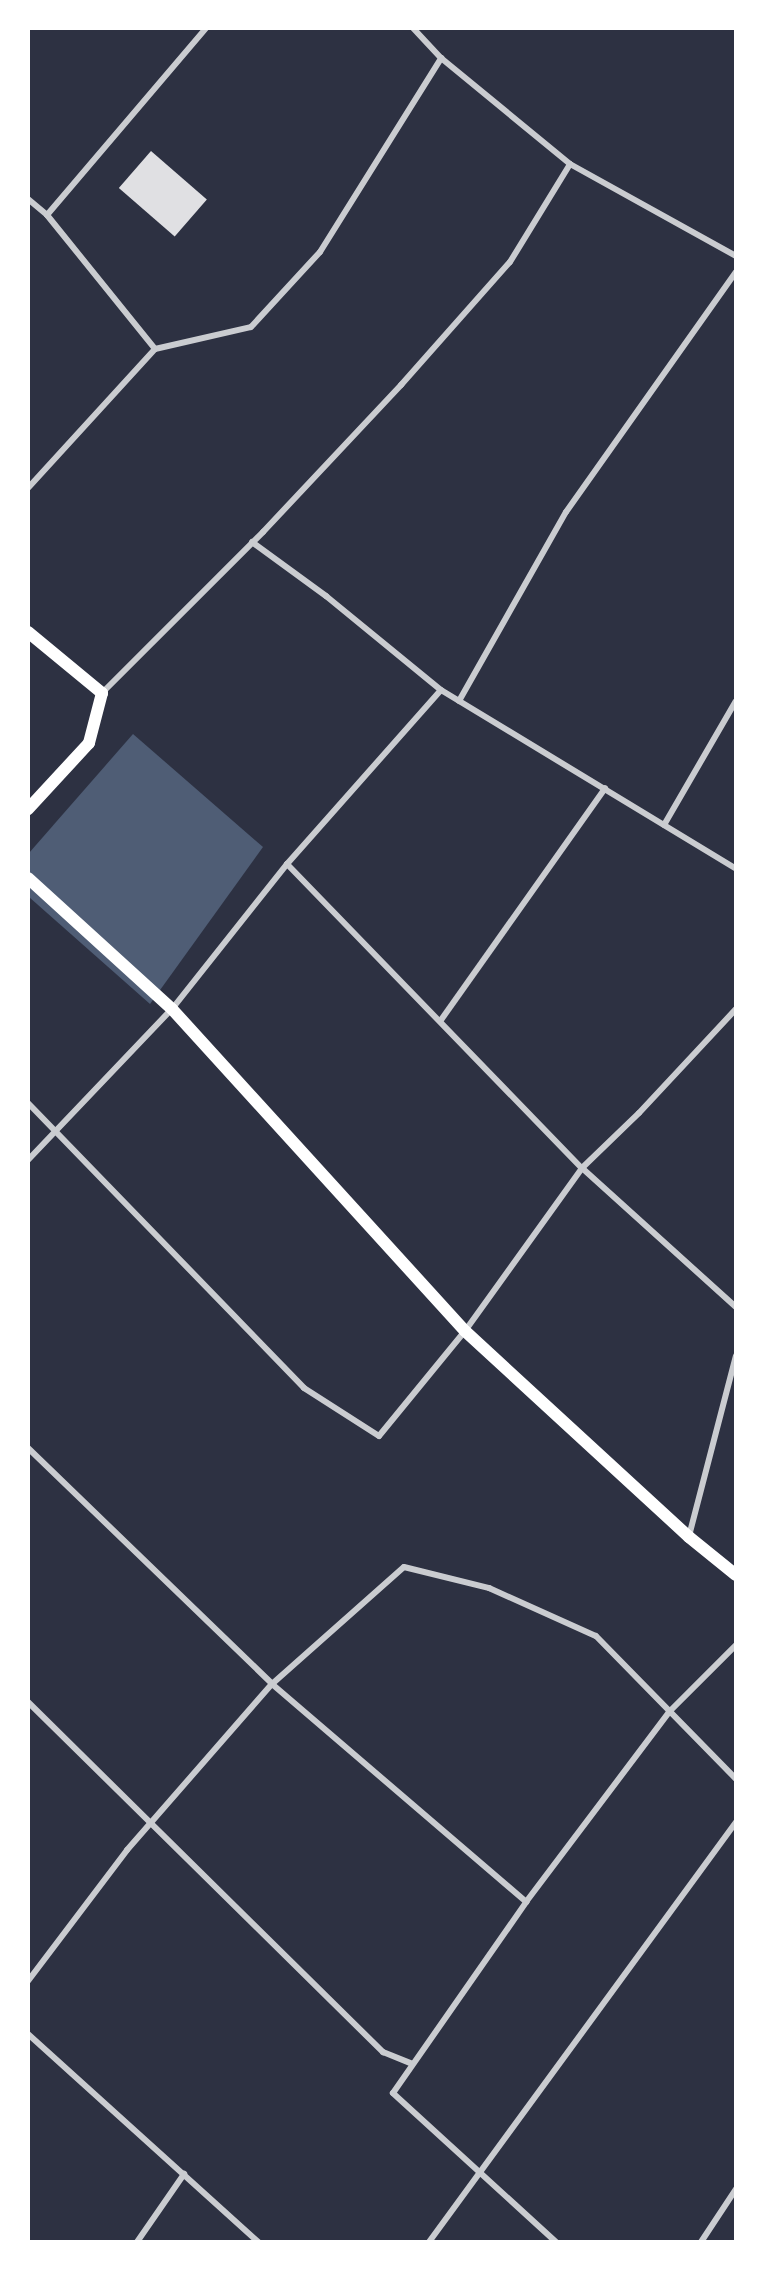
<!DOCTYPE html>
<style>
body{margin:0}
#map{position:relative;width:764px;height:2270px;overflow:hidden;background:#2d3142;font-family:"DM Sans",sans-serif}
div>[style]{position:absolute}
.water>*{inset:0;background:#4f5d75}
.building>*{inset:0;background:#e0e0e3;transform-origin:0 0}
.minor>*{height:6px;margin:-3px;padding:0 3px;transform-origin:3px;border-radius:3px;background:#caccd0}
.secondary>*{height:12px;margin:-6px;padding:0 6px;transform-origin:6px;border-radius:6px;background:#fff}
span{translate:-50% -50%;white-space:nowrap;text-align:center;line-height:1.15;-webkit-text-stroke:6px #fff;paint-order:stroke}
.frame{position:absolute;inset:0;border:30px solid #fff;pointer-events:none}
</style>
<div id="map">
<div class="water">
<i style="clip-path:polygon(133px 734px,263px 847px,150px 1004px,29px 897px,29px 853px)"></i>
</div>
<div class="building">
<i style="left:151px;top:151px;width:74px;height:49px;rotate:41deg"></i>
</div>
<div class="minor">
<i style="left:413px;top:28px;width:41px;rotate:47deg"></i>
<i style="left:441px;top:58px;width:167px;rotate:39.4deg"></i>
<i style="left:570px;top:164px;width:190px;rotate:29deg"></i>
<i style="left:28px;top:199px;width:25px;rotate:40deg"></i>
<i style="left:47px;top:215px;width:172px;rotate:51.1deg"></i>
<i style="left:155px;top:349px;width:188px;rotate:132.4deg"></i>
<i style="left:47px;top:215px;width:245px;rotate:-49.6deg"></i>
<i style="left:155px;top:349px;width:98px;rotate:-12.9deg"></i>
<i style="left:251px;top:327px;width:102px;rotate:-47.4deg"></i>
<i style="left:320px;top:252px;width:229px;rotate:-58deg"></i>
<i style="left:252px;top:542px;width:92px;rotate:36.1deg"></i>
<i style="left:326px;top:596px;width:149px;rotate:39.3deg"></i>
<i style="left:441px;top:690px;width:345px;rotate:31.2deg"></i>
<i style="left:102px;top:693px;width:228px;rotate:-45deg"></i>
<i style="left:263px;top:532px;width:202px;rotate:-46.8deg"></i>
<i style="left:401px;top:385px;width:164px;rotate:-48.5deg"></i>
<i style="left:510px;top:262px;width:115px;rotate:-58.5deg"></i>
<i style="left:459px;top:701px;width:217px;rotate:-60.5deg"></i>
<i style="left:566px;top:512px;width:294px;rotate:-54.7deg"></i>
<i style="left:664px;top:825px;width:143px;rotate:-59.9deg"></i>
<i style="left:287px;top:864px;width:424px;rotate:45.9deg"></i>
<i style="left:582px;top:1168px;width:207px;rotate:42.1deg"></i>
<i style="left:441px;top:1020px;width:284px;rotate:-54.7deg"></i>
<i style="left:28px;top:1103px;width:397px;rotate:45.9deg"></i>
<i style="left:304px;top:1388px;width:89px;rotate:32.6deg"></i>
<i style="left:379px;top:1436px;width:136px;rotate:-50.7deg"></i>
<i style="left:465px;top:1331px;width:201px;rotate:-54.3deg"></i>
<i style="left:582px;top:1168px;width:79px;rotate:-44deg"></i>
<i style="left:639px;top:1113px;width:142px;rotate:-47deg"></i>
<i style="left:28px;top:1160px;width:209px;rotate:-46.4deg"></i>
<i style="left:172px;top:1009px;width:185px;rotate:-51.6deg"></i>
<i style="left:287px;top:864px;width:232px;rotate:-48.5deg"></i>
<i style="left:28px;top:1448px;width:339px;rotate:44deg"></i>
<i style="left:272px;top:1684px;width:335px;rotate:40.6deg"></i>
<i style="left:689px;top:1536px;width:186px;rotate:-75.4deg"></i>
<i style="left:28px;top:1702px;width:499px;rotate:44.6deg"></i>
<i style="left:383px;top:2052px;width:31px;rotate:22deg"></i>
<i style="left:28px;top:1981px;width:164px;rotate:-52.9deg"></i>
<i style="left:127px;top:1850px;width:220px;rotate:-48.9deg"></i>
<i style="left:272px;top:1684px;width:176px;rotate:-41.6deg"></i>
<i style="left:404px;top:1567px;width:88px;rotate:13.9deg"></i>
<i style="left:489px;top:1588px;width:117px;rotate:24.2deg"></i>
<i style="left:596px;top:1636px;width:200px;rotate:45.6deg"></i>
<i style="left:28px;top:2034px;width:310px;rotate:42.1deg"></i>
<i style="left:137px;top:2242px;width:83px;rotate:-55.3deg"></i>
<i style="left:429px;top:2242px;width:520px;rotate:-53.83deg"></i>
<i style="left:556px;top:2242px;width:221px;rotate:-137.6deg"></i>
<i style="left:393px;top:2093px;width:233px;rotate:-55.1deg"></i>
<i style="left:526px;top:1902px;width:238px;rotate:-53deg"></i>
<i style="left:669px;top:1712px;width:95px;rotate:-45deg"></i>
<i style="left:701px;top:2242px;width:64px;rotate:-56.6deg"></i>
</div>
<div class="secondary">
<i style="left:28px;top:632px;width:96px;rotate:39.5deg"></i>
<i style="left:102px;top:693px;width:52px;rotate:104.6deg"></i>
<i style="left:89px;top:743px;width:90px;rotate:132.7deg"></i>
<i style="left:28px;top:878px;width:195px;rotate:42.3deg"></i>
<i style="left:172px;top:1009px;width:435px;rotate:47.7deg"></i>
<i style="left:465px;top:1331px;width:304px;rotate:42.6deg"></i>
<i style="left:689px;top:1537px;width:60px;rotate:39deg"></i>
</div>
<div class="frame"></div>
</div>
